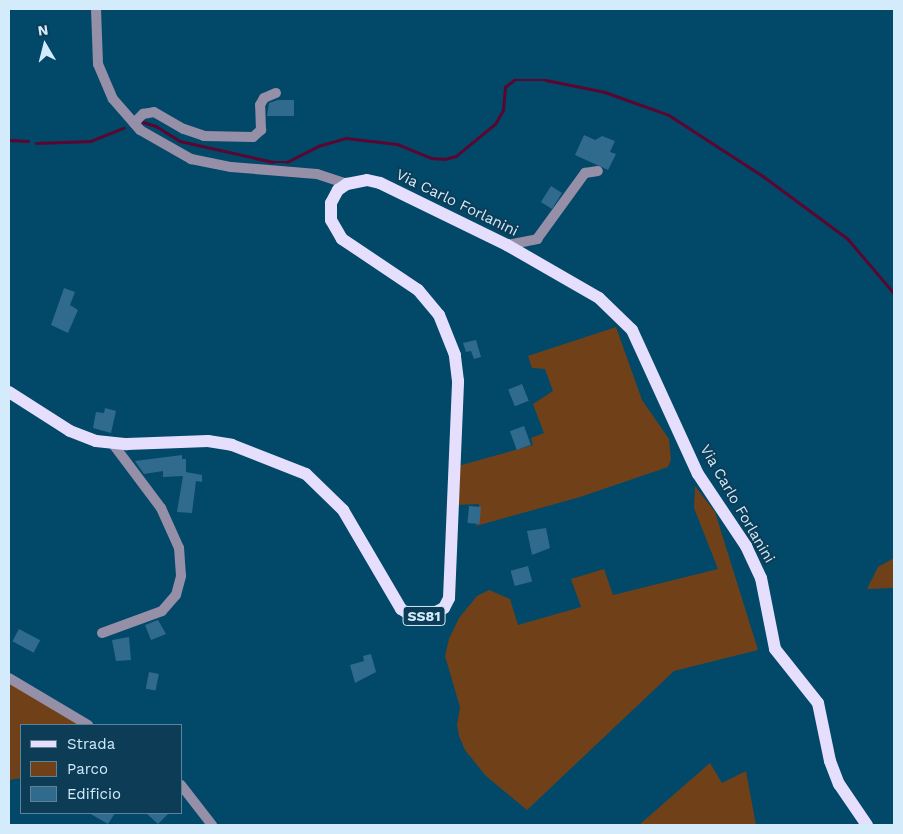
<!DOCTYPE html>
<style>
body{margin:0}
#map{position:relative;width:903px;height:834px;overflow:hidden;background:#024869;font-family:"Work Sans",sans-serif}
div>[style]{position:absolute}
.green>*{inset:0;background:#704119}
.stream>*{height:2.5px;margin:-1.25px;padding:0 1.25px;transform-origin:1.25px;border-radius:1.25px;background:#5a0631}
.building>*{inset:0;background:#306b8e;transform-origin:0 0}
.minor>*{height:10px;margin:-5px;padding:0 5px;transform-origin:5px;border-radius:5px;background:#968fa8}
.primary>*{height:12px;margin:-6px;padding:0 6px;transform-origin:6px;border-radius:6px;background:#e6defd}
span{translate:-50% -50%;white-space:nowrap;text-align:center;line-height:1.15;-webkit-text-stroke:4px #0d3d56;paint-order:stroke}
.shield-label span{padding:1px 4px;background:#0d3d56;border:1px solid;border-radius:4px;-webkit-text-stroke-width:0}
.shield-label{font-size:14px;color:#d3ebfb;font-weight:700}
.street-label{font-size:15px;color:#d3ebfb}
.frame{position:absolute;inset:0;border:10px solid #d3ebfb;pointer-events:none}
.legend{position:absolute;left:20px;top:724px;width:162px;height:90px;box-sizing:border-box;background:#0d3d56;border:1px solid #5c8398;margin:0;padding:6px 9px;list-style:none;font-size:15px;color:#d3ebfb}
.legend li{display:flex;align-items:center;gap:10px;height:25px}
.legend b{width:25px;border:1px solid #5c8398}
.north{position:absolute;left:20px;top:20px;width:50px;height:50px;-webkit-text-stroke:4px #0d3d56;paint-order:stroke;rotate:352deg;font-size:14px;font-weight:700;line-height:20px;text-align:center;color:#d3ebfb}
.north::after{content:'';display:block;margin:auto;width:18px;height:22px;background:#d3ebfb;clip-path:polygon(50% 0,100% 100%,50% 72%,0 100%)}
</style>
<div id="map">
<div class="green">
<i style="clip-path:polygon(616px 327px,642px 400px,669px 439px,671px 460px,668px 467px,580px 497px,476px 526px,479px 504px,455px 505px,458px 466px,533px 445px,531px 438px,544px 433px,533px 404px,553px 391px,545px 369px,532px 368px,528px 356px)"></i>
<i style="clip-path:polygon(695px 486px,715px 512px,758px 650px,674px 671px,527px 810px,486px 776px,465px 750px,459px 736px,457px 725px,460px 707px,445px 656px,449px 639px,459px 618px,477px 596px,489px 590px,510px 599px,518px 625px,581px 607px,571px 579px,604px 569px,613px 595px,718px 569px,694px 508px)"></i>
<i style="clip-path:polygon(894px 558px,894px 588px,867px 589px,878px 567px)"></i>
<i style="clip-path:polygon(9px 682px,81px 725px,21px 725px,21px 778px,9px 780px)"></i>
<i style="clip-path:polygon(710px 763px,722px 783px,746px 771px,756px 825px,639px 825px)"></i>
</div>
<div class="stream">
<i style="left:143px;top:122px;width:14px;rotate:17deg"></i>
<i style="left:156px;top:126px;width:28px;rotate:32deg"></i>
<i style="left:180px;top:141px;width:95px;rotate:12.7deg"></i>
<i style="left:273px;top:162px;width:14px"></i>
<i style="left:287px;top:162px;width:35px;rotate:-27deg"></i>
<i style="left:318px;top:146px;width:29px;rotate:-16deg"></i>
<i style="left:346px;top:138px;width:51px;rotate:6.7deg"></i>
<i style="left:397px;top:144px;width:37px;rotate:22deg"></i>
<i style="left:431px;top:158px;width:14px;rotate:4deg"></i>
<i style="left:445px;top:159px;width:11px;rotate:-15deg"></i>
<i style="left:456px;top:156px;width:50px;rotate:-39.4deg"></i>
<i style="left:495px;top:124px;width:16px;rotate:-60deg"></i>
<i style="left:503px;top:110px;width:23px;rotate:-85deg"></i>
<i style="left:505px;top:87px;width:11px;rotate:-38deg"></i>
<i style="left:514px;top:80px;width:32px"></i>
<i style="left:546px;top:80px;width:60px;rotate:11.5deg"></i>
<i style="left:605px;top:92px;width:68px;rotate:19.8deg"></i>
<i style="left:669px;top:115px;width:112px;rotate:33deg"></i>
<i style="left:763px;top:176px;width:106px;rotate:36.5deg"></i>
<i style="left:848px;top:239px;width:71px;rotate:49.6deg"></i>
<i style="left:9px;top:140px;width:19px;rotate:3deg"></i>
<i style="left:36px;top:143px;width:55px;rotate:-2.1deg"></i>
<i style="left:91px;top:141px;width:35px;rotate:-22deg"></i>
</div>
<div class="building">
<i style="clip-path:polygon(278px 100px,294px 100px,294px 116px,267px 116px,269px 103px)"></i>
<i style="clip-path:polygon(584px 135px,595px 140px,602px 136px,615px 141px,610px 152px,616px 154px,608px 170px,575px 155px)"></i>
<i style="left:551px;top:186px;width:13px;height:19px;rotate:32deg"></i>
<i style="clip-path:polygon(64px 288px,75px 292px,70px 305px,78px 310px,68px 333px,51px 325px)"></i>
<i style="clip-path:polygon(476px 340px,481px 357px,474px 359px,471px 351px,466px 352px,463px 343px)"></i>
<i style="left:522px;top:384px;width:18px;height:15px;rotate:68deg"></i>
<i style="clip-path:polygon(105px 408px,116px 411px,111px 433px,93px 428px,96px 412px,104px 413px)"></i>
<i style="left:524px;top:426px;width:20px;height:15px;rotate:70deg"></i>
<i style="clip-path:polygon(182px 455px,182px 459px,186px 459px,186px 472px,202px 475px,202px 482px,196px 481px,192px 513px,177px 512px,183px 476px,163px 477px,163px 471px,144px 474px,135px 461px)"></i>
<i style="left:469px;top:506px;width:12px;height:17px;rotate:5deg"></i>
<i style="clip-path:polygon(546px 528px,550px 548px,532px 555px,527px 531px)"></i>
<i style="left:528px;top:566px;width:16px;height:18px;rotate:75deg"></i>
<i style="clip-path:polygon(158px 620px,166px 634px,151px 640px,145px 625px)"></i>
<i style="left:19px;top:629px;width:24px;height:14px;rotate:28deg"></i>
<i style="clip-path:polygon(129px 637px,131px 660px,116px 661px,112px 640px)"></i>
<i style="clip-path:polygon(371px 654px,376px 672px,355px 683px,350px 665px,364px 661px,363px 656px)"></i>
<i style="left:149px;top:672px;width:10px;height:17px;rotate:11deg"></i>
<i style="clip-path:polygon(89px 813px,115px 813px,108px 824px)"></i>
<i style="clip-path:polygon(146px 813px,169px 813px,158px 824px)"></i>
</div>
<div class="minor">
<i style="left:96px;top:9px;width:55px;rotate:87.9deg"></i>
<i style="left:98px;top:64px;width:38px;rotate:67deg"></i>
<i style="left:113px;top:99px;width:41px;rotate:48.9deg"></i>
<i style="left:140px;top:130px;width:59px;rotate:29.6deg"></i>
<i style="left:191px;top:159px;width:41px;rotate:11.3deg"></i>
<i style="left:231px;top:167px;width:86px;rotate:4.7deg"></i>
<i style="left:317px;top:174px;width:32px;rotate:18deg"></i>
<i style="left:134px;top:123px;width:13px;rotate:-45deg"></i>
<i style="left:143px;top:114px;width:11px;rotate:-10deg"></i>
<i style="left:154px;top:112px;width:34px;rotate:30deg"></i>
<i style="left:184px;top:129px;width:21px;rotate:19deg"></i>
<i style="left:204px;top:136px;width:49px;rotate:1.2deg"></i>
<i style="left:253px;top:137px;width:11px;rotate:-41deg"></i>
<i style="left:261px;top:130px;width:25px;rotate:-92deg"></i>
<i style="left:260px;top:105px;width:8px;rotate:-60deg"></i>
<i style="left:264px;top:98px;width:13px;rotate:-23deg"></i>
<i style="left:507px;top:245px;width:31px;rotate:-11deg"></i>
<i style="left:537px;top:239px;width:82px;rotate:-54deg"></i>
<i style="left:585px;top:173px;width:13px;rotate:-9deg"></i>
<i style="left:102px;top:633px;width:64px;rotate:-20.1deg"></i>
<i style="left:162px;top:611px;width:21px;rotate:-49deg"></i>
<i style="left:176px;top:595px;width:20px;rotate:-75deg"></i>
<i style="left:181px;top:576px;width:28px;rotate:-94deg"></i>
<i style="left:179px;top:548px;width:44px;rotate:-114.2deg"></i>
<i style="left:161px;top:508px;width:80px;rotate:-126.9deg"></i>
<i style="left:9px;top:678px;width:92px;rotate:30.7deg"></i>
<i style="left:181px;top:785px;width:51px;rotate:52.2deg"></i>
</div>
<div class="primary">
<i style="left:9px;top:392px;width:72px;rotate:32.6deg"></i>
<i style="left:70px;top:431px;width:28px;rotate:21deg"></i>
<i style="left:96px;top:441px;width:31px;rotate:6deg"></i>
<i style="left:127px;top:444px;width:81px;rotate:-2.1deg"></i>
<i style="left:208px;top:441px;width:24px;rotate:9deg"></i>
<i style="left:232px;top:445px;width:79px;rotate:21.4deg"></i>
<i style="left:306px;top:474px;width:52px;rotate:44.2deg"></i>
<i style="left:343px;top:510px;width:115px;rotate:59.6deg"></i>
<i style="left:401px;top:609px;width:9px;rotate:32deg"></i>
<i style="left:409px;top:614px;width:19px;rotate:6deg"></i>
<i style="left:428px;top:616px;width:18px;rotate:-27deg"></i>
<i style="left:444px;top:608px;width:11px;rotate:-63deg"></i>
<i style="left:449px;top:598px;width:217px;rotate:-87.6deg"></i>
<i style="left:458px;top:381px;width:26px;rotate:-97deg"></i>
<i style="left:455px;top:355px;width:43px;rotate:-111.8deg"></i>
<i style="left:439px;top:315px;width:33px;rotate:-130deg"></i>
<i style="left:418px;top:290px;width:92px;rotate:-146.1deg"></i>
<i style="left:342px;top:239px;width:22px;rotate:-120deg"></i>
<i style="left:331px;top:220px;width:17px;rotate:-90deg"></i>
<i style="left:331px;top:203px;width:15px;rotate:-62deg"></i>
<i style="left:338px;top:190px;width:11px;rotate:-34deg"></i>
<i style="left:347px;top:184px;width:20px;rotate:-11deg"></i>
<i style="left:367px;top:180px;width:13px;rotate:13deg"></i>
<i style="left:380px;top:183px;width:141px;rotate:26deg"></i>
<i style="left:507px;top:245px;width:106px;rotate:29.9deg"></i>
<i style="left:599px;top:298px;width:46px;rotate:44.1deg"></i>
<i style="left:632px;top:330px;width:158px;rotate:65.4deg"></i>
<i style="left:698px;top:474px;width:87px;rotate:56.3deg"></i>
<i style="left:746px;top:546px;width:35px;rotate:65deg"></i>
<i style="left:761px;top:578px;width:72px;rotate:78.8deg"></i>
<i style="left:775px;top:649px;width:69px;rotate:51.5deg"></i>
<i style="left:818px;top:703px;width:59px;rotate:78.3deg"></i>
<i style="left:830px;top:761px;width:25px;rotate:69deg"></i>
<i style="left:839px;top:784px;width:50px;rotate:55.7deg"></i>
</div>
<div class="shield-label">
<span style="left:424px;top:616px">SS81</span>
</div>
<div class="street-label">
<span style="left:457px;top:203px;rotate:26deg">Via Carlo Forlanini</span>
<span style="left:737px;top:504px;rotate:60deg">Via Carlo Forlanini</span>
</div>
<div class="frame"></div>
<ul class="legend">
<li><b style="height:6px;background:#e6defd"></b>Strada</li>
<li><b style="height:14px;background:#704119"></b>Parco</li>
<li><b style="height:14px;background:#306b8e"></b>Edificio</li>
</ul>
<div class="north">N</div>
</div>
